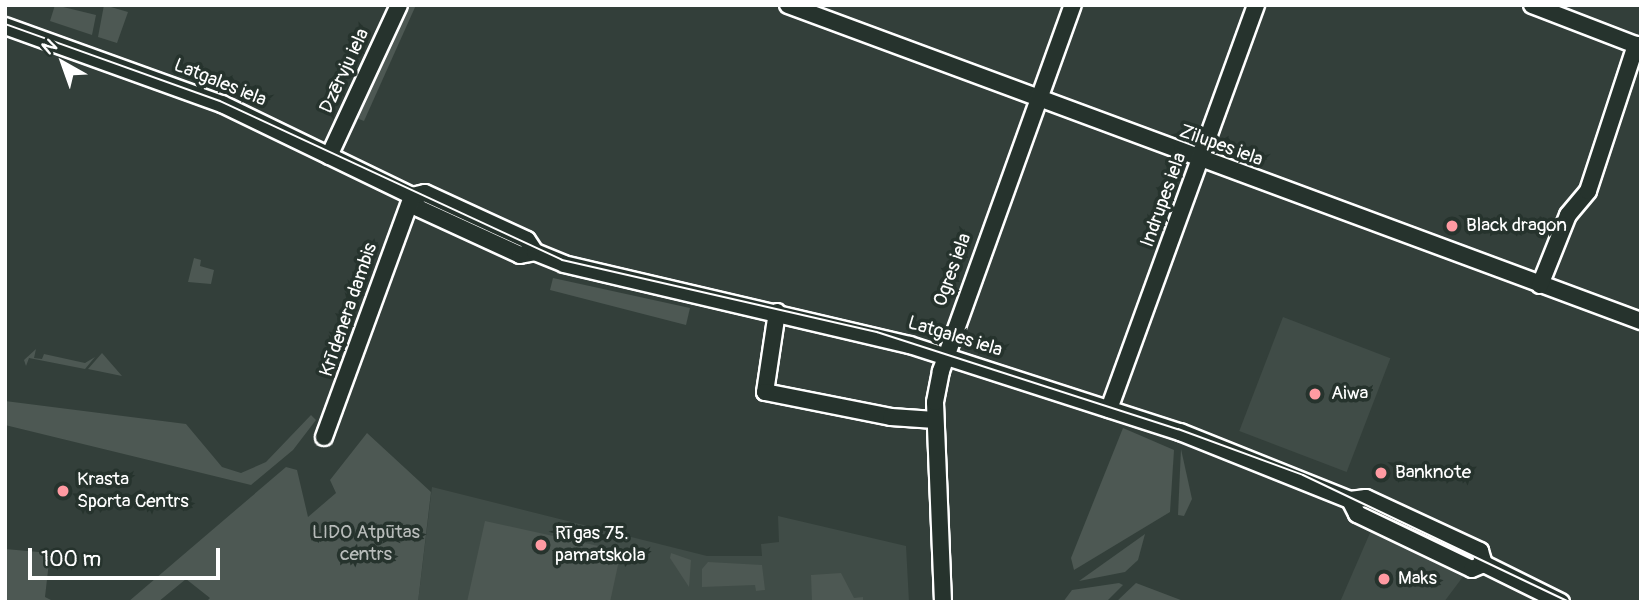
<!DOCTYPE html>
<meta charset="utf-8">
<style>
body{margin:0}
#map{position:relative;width:1646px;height:607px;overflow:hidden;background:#333f3a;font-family:Pangolin,sans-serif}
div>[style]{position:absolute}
.built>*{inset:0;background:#404c47;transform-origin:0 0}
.green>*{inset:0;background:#4d5853}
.roads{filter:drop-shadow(2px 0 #fff) drop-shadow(-2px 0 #fff) drop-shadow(0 2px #fff) drop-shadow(0 -2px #fff)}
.minor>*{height:16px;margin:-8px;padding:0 8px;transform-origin:8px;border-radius:8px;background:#26332d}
.tram>*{height:2px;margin:-1px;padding:0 1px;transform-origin:1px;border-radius:1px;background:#fff}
.dots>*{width:19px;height:19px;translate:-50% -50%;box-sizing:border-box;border:4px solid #26332d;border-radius:50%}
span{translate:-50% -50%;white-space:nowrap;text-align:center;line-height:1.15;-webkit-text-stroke:7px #26332d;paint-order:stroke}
.street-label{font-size:19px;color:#fff}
.poi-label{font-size:19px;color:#fff}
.left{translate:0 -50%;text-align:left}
.park-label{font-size:19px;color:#b8bcba}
.frame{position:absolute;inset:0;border:7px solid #fff;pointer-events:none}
.north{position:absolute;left:28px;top:28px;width:70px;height:70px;-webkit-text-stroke:5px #26332d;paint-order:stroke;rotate:320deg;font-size:19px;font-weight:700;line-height:28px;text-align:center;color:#fff}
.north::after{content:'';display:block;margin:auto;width:24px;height:32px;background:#fff;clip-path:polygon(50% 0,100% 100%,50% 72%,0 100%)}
.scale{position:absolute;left:28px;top:548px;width:192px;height:32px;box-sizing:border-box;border:4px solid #fff;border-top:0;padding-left:9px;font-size:21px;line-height:24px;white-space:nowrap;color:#fff;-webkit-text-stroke:5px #26332d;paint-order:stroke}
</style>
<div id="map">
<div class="built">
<i style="left:1283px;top:317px;width:115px;height:122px;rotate:21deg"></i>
<i style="clip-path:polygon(432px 487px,707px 556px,762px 556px,761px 544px,779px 542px,778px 516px,906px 546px,909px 602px,418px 602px)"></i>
<i style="clip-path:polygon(1373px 526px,1468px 570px,1444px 602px,1340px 602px)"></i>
</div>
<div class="green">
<i style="clip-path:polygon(55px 5px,96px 15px,92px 35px,50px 21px)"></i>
<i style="clip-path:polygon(104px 5px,128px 12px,117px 43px,98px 37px)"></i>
<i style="clip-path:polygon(406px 5px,416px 5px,364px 121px,354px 117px)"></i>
<i style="clip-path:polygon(194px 258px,201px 260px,200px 266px,214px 270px,211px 284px,188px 282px)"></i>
<i style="clip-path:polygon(553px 278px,690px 308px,686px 325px,550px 290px)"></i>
<i style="clip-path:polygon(36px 349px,34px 358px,42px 359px,44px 354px,85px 363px,95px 357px,85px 369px,29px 358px,26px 366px,24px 360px)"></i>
<i style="clip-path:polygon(102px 353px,122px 376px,88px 369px)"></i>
<i style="clip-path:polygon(5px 401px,186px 424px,222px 467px,241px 473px,266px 462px,311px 415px,316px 420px,293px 450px,251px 485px,5px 425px)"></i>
<i style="clip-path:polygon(1123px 428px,1174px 450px,1170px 512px,1074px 570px,1071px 558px)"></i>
<i style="clip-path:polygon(367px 433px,431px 492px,418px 602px,206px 602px,210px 598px,186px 579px,158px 602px,128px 602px,286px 467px,297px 470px,308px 517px,336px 493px,330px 480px)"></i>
<i style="clip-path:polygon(1181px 449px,1192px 499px,1184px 516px,1178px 515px)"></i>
<i style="clip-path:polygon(485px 521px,621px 551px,610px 602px,467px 602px)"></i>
<i style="clip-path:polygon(1145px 534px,1138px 560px,1125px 572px,1079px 581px)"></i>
<i style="clip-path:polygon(5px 549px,50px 553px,45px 597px,55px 602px,5px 602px)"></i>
<i style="clip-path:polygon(671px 553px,691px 560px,689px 587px,670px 558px)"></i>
<i style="clip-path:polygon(708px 562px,762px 565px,765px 590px,756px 591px,755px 585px,702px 587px,702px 569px)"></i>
<i style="clip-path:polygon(841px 573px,854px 598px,863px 597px,863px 602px,812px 602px,811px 575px)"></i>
<i style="clip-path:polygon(1119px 583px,1123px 585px,1106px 602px,1063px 602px,1072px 590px)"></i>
<i style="clip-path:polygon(1136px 583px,1186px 602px,1116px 602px)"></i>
</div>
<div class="roads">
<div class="minor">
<i style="left:788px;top:5px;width:910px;rotate:20.33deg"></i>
<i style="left:1532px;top:5px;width:117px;rotate:21.1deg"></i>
<i style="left:5px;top:26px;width:231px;rotate:19.8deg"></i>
<i style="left:222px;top:104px;width:211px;rotate:25.8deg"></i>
<i style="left:412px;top:196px;width:13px;rotate:63deg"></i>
<i style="left:418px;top:208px;width:112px;rotate:24.7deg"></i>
<i style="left:520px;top:255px;width:15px;rotate:-11deg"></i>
<i style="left:329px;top:156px;width:166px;rotate:-65.1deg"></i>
<i style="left:412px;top:196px;width:13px;rotate:-13deg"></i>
<i style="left:425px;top:193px;width:112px;rotate:24.7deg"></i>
<i style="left:527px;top:240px;width:14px;rotate:56deg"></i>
<i style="left:535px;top:252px;width:31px;rotate:22deg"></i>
<i style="left:564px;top:264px;width:355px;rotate:13.2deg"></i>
<i style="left:910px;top:345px;width:284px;rotate:17.9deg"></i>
<i style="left:1180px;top:432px;width:183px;rotate:21.8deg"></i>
<i style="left:1350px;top:500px;width:16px;rotate:-7deg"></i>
<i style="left:1366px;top:498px;width:126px;rotate:24.9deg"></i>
<i style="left:1480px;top:551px;width:14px;rotate:73deg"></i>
<i style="left:1540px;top:285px;width:75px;rotate:-68.2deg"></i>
<i style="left:1568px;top:215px;width:31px;rotate:-50deg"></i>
<i style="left:1588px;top:191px;width:154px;rotate:-71.8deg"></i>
<i style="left:777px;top:312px;width:81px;rotate:98.5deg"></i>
<i style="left:765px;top:392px;width:128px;rotate:11.2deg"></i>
<i style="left:891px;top:417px;width:44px;rotate:3.9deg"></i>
<i style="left:1109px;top:409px;width:430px;rotate:-70deg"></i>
<i style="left:324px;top:437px;width:257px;rotate:-69.9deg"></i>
<i style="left:1350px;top:500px;width:16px;rotate:63deg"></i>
<i style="left:1357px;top:514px;width:127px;rotate:25.6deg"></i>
<i style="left:1472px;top:569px;width:13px;rotate:-23deg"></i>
<i style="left:1484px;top:564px;width:86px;rotate:26.3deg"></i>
<i style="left:943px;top:602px;width:200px;rotate:-92.3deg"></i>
<i style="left:935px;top:402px;width:32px;rotate:-79deg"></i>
<i style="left:941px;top:371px;width:389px;rotate:-70.2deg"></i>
</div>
</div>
<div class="tram">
<i style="left:5px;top:24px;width:228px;rotate:19.7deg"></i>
<i style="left:220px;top:101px;width:377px;rotate:24.9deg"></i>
<i style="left:562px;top:260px;width:323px;rotate:12.9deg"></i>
<i style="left:877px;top:332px;width:316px;rotate:17.9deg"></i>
<i style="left:1178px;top:429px;width:133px;rotate:20.2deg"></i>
<i style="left:1303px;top:475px;width:295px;rotate:25.5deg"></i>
</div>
<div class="dots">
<i style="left:1452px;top:226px;background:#ff9aa2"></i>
<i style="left:1315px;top:394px;background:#ff9aa2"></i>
<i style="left:1381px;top:473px;background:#ff9aa2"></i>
<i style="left:63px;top:491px;background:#ff9aa2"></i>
<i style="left:541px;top:545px;background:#ff9aa2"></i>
<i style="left:1384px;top:579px;background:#ff9aa2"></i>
</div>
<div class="street-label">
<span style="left:345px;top:71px;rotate:-65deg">Dzērvju iela</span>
<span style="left:220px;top:83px;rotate:22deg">Latgales iela</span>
<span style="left:1221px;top:146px;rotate:20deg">Zilupes iela</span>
<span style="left:1164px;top:200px;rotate:-70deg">Indrupes iela</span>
<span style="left:953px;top:270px;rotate:-70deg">Ogres iela</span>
<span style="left:349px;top:310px;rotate:-71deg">Krīdenera dambis</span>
<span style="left:955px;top:337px;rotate:17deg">Latgales iela</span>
</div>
<div class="poi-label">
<span class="left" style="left:1466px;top:226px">Black dragon</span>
<span class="left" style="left:1331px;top:394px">Aiwa</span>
<span class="left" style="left:1395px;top:473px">Banknote</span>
<span class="left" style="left:77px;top:491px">Krasta<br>Sporta Centrs</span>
<span class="left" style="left:555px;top:545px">Rīgas 75.<br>pamatskola</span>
<span class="left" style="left:1398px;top:579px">Maks</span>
</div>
<div class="park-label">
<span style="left:366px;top:544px">LIDO Atpūtas<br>centrs</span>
</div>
<div class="frame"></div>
<div class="north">N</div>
<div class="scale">100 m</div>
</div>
